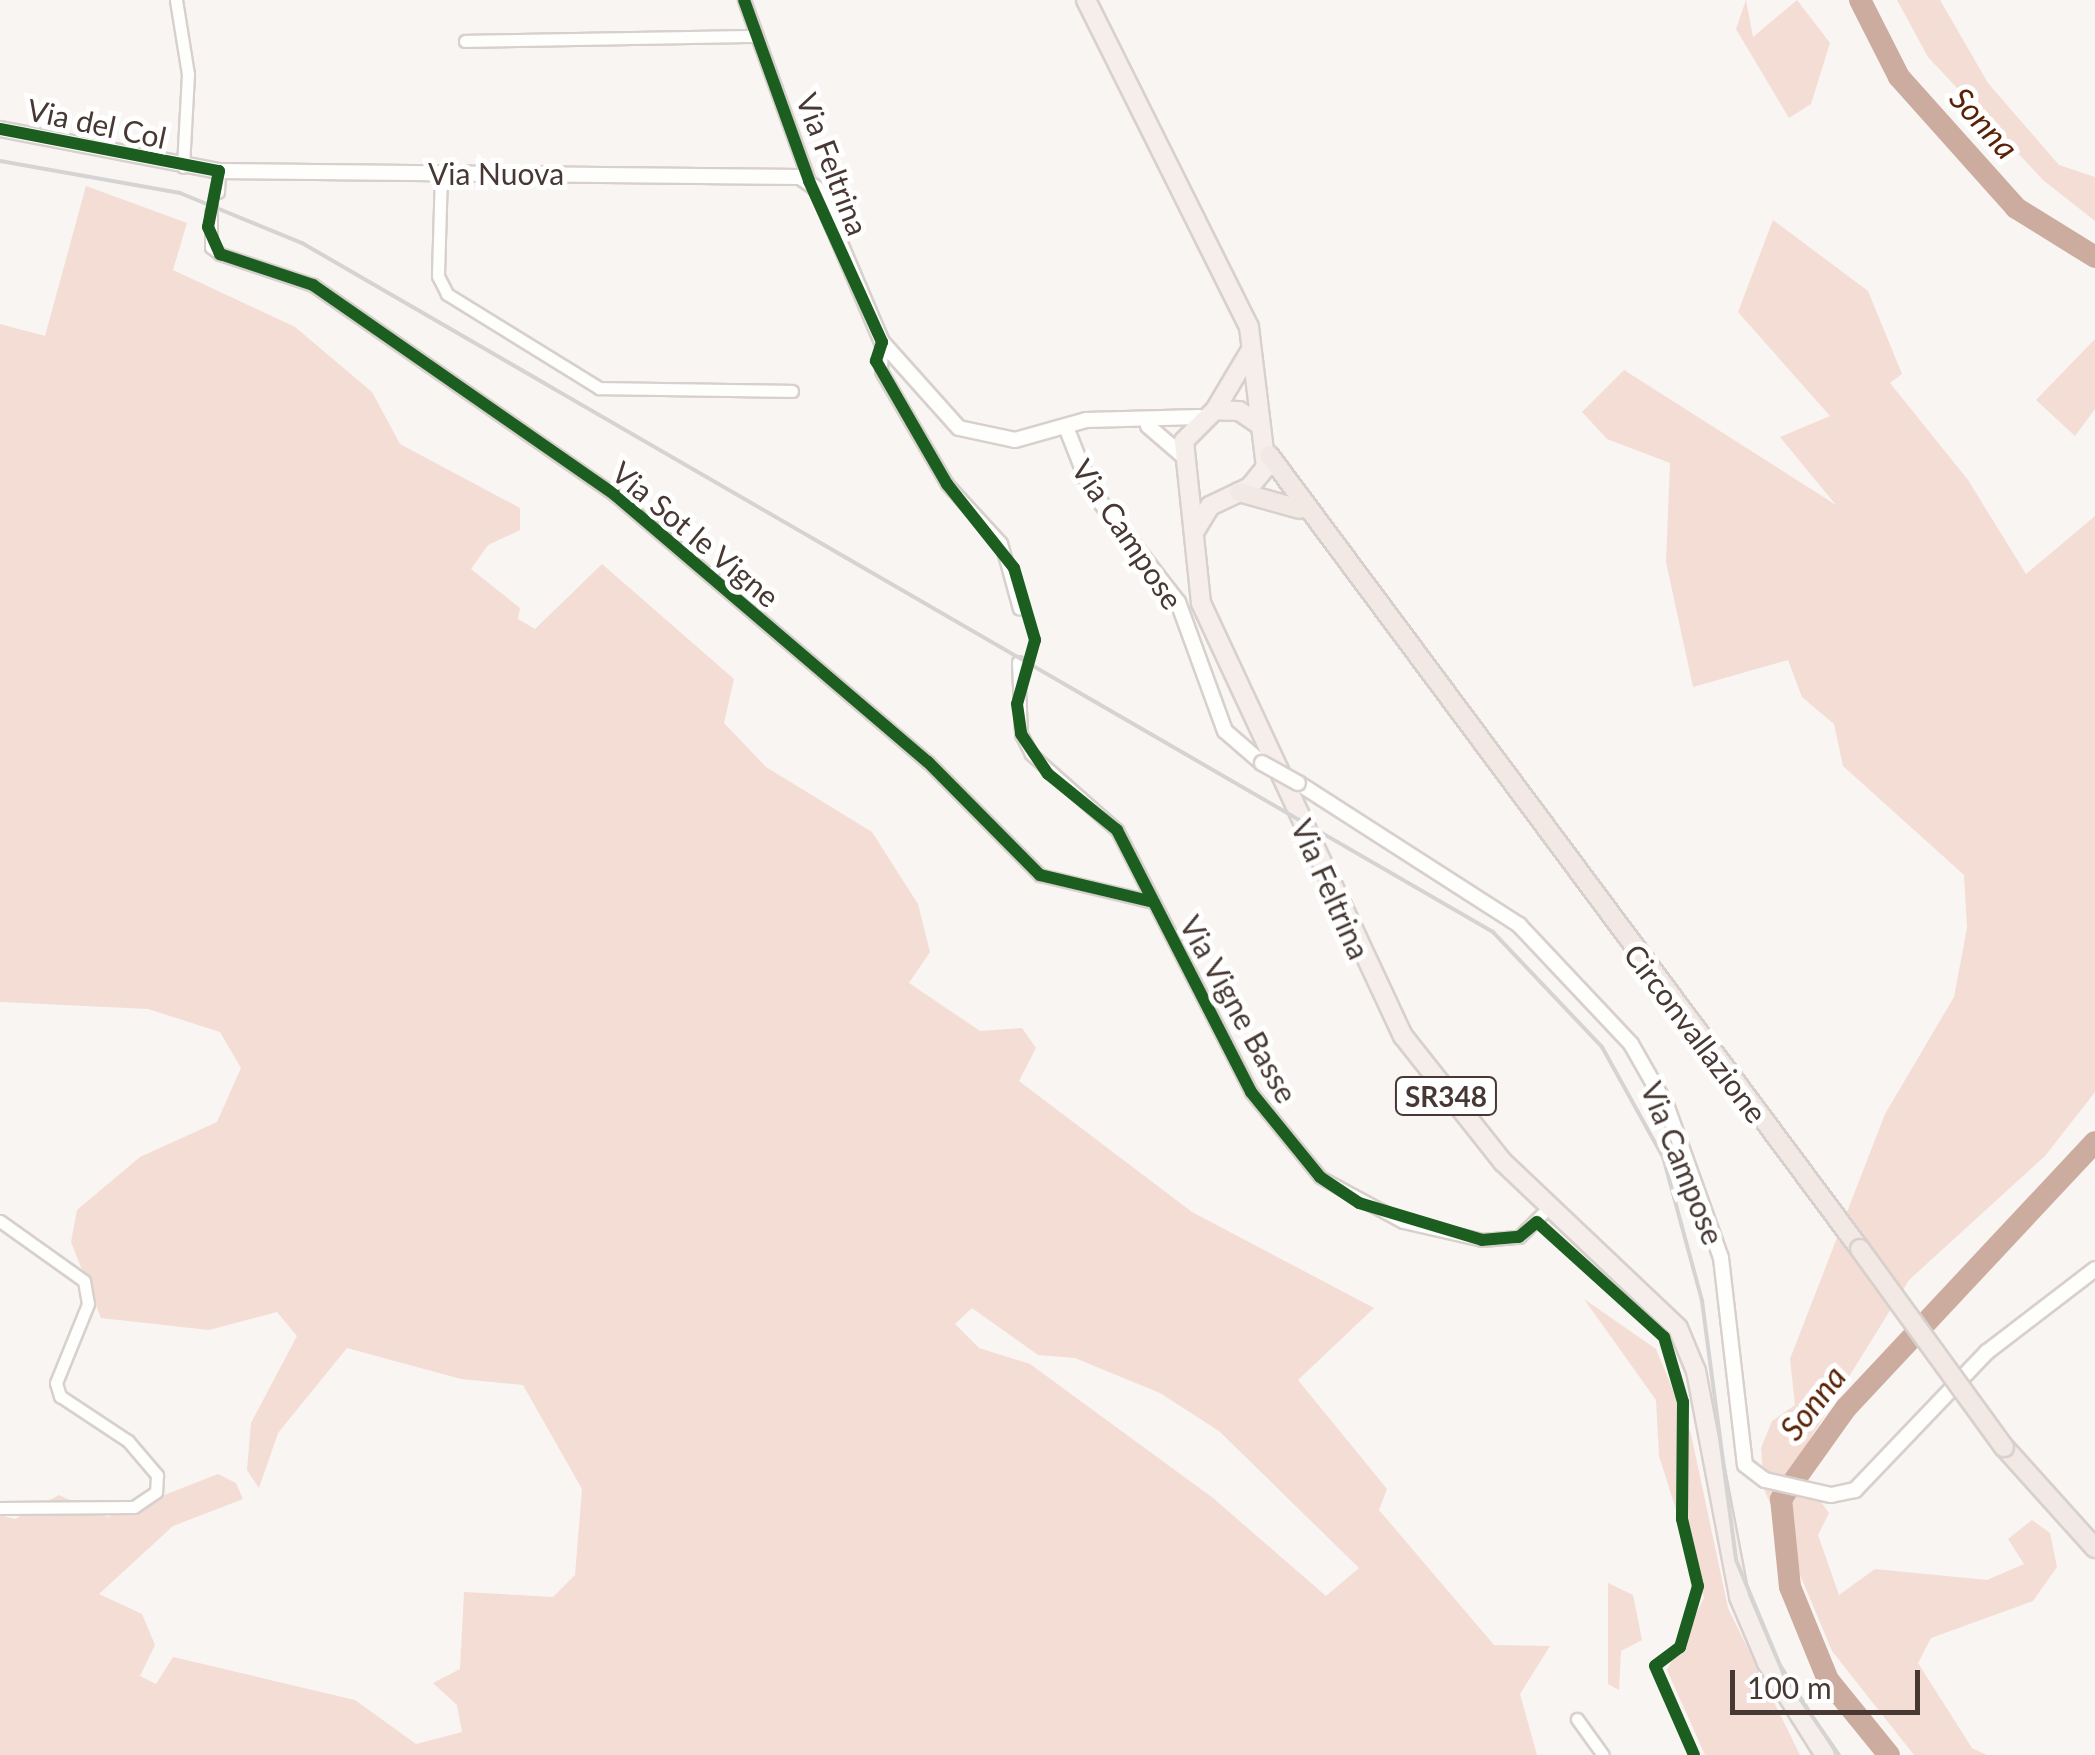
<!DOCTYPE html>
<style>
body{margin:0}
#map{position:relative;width:2095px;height:1755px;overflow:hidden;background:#f9f5f3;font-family:Lato,sans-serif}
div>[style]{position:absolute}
.green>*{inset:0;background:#f4ddd4}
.river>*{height:22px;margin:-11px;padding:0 11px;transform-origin:11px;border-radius:11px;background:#ccac9e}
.minor-tunnel>*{height:11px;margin-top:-5.5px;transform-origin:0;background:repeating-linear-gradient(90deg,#d5cfcd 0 11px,transparent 0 16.5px)}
.roads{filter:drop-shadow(2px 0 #d8d0cc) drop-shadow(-2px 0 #d8d0cc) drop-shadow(0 2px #d8d0cc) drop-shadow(0 -2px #d8d0cc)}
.minor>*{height:11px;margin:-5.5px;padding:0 5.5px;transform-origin:5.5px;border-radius:5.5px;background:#fefefd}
.tertiary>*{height:14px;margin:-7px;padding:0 7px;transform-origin:7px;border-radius:7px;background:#fefefd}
.primary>*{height:18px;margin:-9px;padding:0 9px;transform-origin:9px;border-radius:9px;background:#f5eeeb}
.trunk>*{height:18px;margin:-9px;padding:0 9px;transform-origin:9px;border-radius:9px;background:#f2e9e5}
.rail>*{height:4px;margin:-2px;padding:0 2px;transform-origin:2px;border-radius:2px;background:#d6d4d3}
.bridges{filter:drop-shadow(2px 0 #d8d0cc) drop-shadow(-2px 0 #d8d0cc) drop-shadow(0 2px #d8d0cc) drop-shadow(0 -2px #d8d0cc)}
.tertiary-bridge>*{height:14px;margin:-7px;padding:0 7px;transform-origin:7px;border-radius:7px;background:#fefefd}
.trunk-bridge>*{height:18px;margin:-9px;padding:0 9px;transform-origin:9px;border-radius:9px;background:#f2e9e5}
.cycleway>*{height:12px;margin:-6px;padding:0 6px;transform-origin:6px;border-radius:6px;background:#1b5e20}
span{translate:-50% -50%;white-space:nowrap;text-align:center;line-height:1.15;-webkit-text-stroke:10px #fff;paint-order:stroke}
.shield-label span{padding:2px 8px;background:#fff;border:2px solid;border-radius:8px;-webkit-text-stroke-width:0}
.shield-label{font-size:28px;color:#473833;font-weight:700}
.street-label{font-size:30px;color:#473833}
.water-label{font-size:32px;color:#592206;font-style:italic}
.scale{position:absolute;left:1730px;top:1670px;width:190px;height:45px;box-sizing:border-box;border:5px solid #473833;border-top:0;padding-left:12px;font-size:30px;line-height:35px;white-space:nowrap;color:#473833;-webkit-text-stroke:8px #fff;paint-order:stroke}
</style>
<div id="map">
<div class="green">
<i style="clip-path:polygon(1746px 0,1753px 37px,1797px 0,1830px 43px,1811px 104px,1789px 118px,1736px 29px)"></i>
<i style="clip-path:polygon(1897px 0,1940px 0,1988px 83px,2059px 165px,2095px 177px,2095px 221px,2043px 180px,1928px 57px)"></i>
<i style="clip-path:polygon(evenodd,86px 186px,187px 223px,173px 270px,295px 327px,372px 392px,400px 444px,520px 508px,520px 530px,488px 545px,471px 569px,520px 608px,518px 619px,535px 629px,602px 564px,734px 679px,724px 723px,766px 767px,872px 832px,918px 904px,930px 952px,909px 983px,980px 1031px,1022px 1028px,1036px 1048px,1019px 1081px,1192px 1212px,1374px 1308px,1298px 1380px,1387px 1489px,1379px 1510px,1494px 1645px,1550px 1646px,1520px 1694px,1537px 1755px,0 1755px,0 1515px,15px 1519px,59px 1495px,108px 1517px,218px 1474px,236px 1483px,243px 1499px,173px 1526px,99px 1594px,142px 1614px,155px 1645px,140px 1676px,156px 1684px,173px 1657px,355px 1700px,416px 1744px,462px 1732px,457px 1705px,433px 1683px,460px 1669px,464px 1592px,553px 1597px,575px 1575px,582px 1489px,523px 1385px,461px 1379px,347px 1348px,278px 1433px,259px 1488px,247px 1470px,251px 1423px,297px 1336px,277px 1312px,209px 1330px,101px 1318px,71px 1242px,77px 1210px,140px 1157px,217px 1122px,241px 1068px,220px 1032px,148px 1009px,0 1002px,0 324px,45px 336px,86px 186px,972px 1308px,1038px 1355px,1075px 1358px,1160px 1393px,1219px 1431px,1359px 1568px,1326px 1596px,1213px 1498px,1030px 1364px,979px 1348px,955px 1324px,972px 1308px)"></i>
<i style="clip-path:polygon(1773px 220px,1868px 291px,1902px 374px,1890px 383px,1968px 480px,2026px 574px,2095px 516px,2095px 1092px,2045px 1156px,1909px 1280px,1794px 1465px,1829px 1513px,1818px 1535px,1839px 1595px,1875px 1569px,1987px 1580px,2024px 1564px,2008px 1539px,2032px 1520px,2050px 1533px,2057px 1567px,2033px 1601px,1931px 1638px,1918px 1663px,1972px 1748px,1987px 1755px,1914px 1755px,1832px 1651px,1764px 1489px,1761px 1448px,1772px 1421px,1795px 1405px,1790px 1359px,1885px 1114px,1954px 997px,1967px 928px,1964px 875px,1843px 766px,1834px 724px,1802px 697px,1788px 660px,1693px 687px,1666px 562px,1670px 463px,1607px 439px,1582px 412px,1624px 370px,1836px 505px,1780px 437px,1830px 416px,1738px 312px)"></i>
<i style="clip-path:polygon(2095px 339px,2095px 409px,2075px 436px,2036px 400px)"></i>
<i style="clip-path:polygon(1584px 1299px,1656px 1349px,1691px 1434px,1728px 1608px,1800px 1755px,1705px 1755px,1667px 1670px,1704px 1598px,1659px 1456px,1656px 1400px)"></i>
<i style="clip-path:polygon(1608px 1583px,1633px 1595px,1642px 1640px,1621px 1651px,1619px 1690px,1608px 1684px)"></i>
</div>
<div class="river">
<i style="left:1860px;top:0;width:86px;rotate:63.1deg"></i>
<i style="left:1899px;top:77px;width:176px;rotate:48.2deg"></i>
<i style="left:2016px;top:208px;width:93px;rotate:31.8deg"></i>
<i style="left:1889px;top:1755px;width:97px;rotate:-129.1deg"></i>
<i style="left:1828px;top:1680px;width:100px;rotate:-112.2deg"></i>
<i style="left:1790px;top:1587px;width:88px;rotate:-95.8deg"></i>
<i style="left:1781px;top:1499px;width:112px;rotate:-54.5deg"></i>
<i style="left:1846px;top:1408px;width:364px;rotate:-46.9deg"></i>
</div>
<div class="minor-tunnel">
<i style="left:211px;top:213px;width:22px;rotate:-72deg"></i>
</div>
<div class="roads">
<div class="minor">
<i style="left:176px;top:0;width:75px;rotate:80.8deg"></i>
<i style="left:188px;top:74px;width:93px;rotate:93.1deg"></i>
<i style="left:744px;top:0;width:192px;rotate:70.2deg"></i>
<i style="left:465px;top:41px;width:292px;rotate:-1deg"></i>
<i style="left:441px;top:173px;width:103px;rotate:91.7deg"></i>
<i style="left:438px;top:276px;width:20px;rotate:63deg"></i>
<i style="left:447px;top:294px;width:179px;rotate:31.7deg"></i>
<i style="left:599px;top:388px;width:193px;rotate:0.9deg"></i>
<i style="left:218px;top:192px;width:21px;rotate:-87deg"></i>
<i style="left:211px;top:213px;width:34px;rotate:90deg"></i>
<i style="left:211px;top:247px;width:11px;rotate:38deg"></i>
<i style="left:220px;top:254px;width:98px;rotate:18.4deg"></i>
<i style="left:313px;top:285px;width:368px;rotate:34.8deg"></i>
<i style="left:615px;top:495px;width:411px;rotate:40.5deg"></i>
<i style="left:928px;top:762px;width:159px;rotate:45.3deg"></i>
<i style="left:1040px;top:875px;width:116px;rotate:13.4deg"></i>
<i style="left:882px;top:342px;width:29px;rotate:92deg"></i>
<i style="left:881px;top:371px;width:131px;rotate:59.7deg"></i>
<i style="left:947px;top:484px;width:80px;rotate:47.5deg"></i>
<i style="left:1001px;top:543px;width:68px;rotate:74.7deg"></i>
<i style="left:1018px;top:662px;width:72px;rotate:87.6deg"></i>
<i style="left:1021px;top:734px;width:22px;rotate:63deg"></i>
<i style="left:1031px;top:754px;width:115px;rotate:41.5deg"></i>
<i style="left:1117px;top:830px;width:294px;rotate:62.9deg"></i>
<i style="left:1251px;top:1092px;width:109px;rotate:50.9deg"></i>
<i style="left:1320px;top:1177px;width:94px;rotate:28.5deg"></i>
<i style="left:1403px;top:1222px;width:81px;rotate:12.8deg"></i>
<i style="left:1482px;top:1240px;width:37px;rotate:-5deg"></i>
<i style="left:1519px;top:1237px;width:44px;rotate:-45deg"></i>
<i style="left:0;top:1221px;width:103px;rotate:35.5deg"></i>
<i style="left:84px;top:1281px;width:23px;rotate:80deg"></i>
<i style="left:88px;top:1304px;width:85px;rotate:112.1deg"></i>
<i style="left:56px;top:1383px;width:14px;rotate:73deg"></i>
<i style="left:60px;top:1396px;width:82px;rotate:33.5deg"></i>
<i style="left:128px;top:1441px;width:45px;rotate:49.5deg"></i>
<i style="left:157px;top:1475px;width:17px;rotate:93deg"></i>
<i style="left:156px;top:1492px;width:27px;rotate:146deg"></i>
<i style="left:134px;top:1507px;width:134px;rotate:179.6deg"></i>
<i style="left:1577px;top:1719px;width:44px;rotate:54.2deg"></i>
</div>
<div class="tertiary">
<i style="left:0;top:129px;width:223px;rotate:10.9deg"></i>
<i style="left:219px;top:171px;width:581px;rotate:0.59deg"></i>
<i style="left:800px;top:177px;width:21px;rotate:35deg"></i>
<i style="left:817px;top:189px;width:166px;rotate:67deg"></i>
<i style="left:882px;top:342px;width:115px;rotate:48.2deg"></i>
<i style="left:959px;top:428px;width:57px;rotate:12.1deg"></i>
<i style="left:1015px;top:440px;width:74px;rotate:-15.7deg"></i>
<i style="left:1086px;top:420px;width:114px;rotate:-1.5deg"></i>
<i style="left:1148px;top:426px;width:46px;rotate:40.6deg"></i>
<i style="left:1066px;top:427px;width:68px;rotate:68.4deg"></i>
<i style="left:1091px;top:490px;width:142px;rotate:52.2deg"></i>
<i style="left:1178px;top:602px;width:137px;rotate:70deg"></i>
<i style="left:1225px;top:731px;width:49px;rotate:40.9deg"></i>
<i style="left:1298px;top:783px;width:263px;rotate:32.7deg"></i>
<i style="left:1519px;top:925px;width:163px;rotate:46.7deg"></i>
<i style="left:1631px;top:1044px;width:73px;rotate:60.3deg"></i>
<i style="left:1667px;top:1107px;width:160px;rotate:70.3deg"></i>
<i style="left:1721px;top:1258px;width:208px;rotate:83.4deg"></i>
<i style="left:1745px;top:1465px;width:25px;rotate:37deg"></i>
<i style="left:1765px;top:1480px;width:68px;rotate:12.8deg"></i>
<i style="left:1831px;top:1495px;width:25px;rotate:-12deg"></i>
<i style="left:1855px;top:1490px;width:191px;rotate:-46.3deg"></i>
<i style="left:1987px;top:1352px;width:136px;rotate:-37.5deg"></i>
</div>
<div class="primary">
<i style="left:1086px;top:0;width:365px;rotate:63.5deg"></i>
<i style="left:1249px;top:327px;width:141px;rotate:83.1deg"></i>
<i style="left:1266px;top:467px;width:26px;rotate:129deg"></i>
<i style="left:1250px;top:487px;width:44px;rotate:154.6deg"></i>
<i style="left:1210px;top:506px;width:27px;rotate:121deg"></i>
<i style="left:1215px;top:410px;width:66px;rotate:-59.2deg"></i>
<i style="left:1260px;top:425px;width:25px;rotate:-146deg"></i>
<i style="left:1239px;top:411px;width:24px;rotate:-178deg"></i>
<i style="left:1215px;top:410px;width:44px;rotate:135deg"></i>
<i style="left:1184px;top:441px;width:163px;rotate:84deg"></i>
<i style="left:1201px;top:603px;width:478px;rotate:65deg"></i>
<i style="left:1403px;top:1036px;width:161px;rotate:51.6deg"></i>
<i style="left:1503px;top:1162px;width:241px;rotate:43.5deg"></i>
<i style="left:1678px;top:1328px;width:47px;rotate:67.3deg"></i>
<i style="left:1696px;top:1371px;width:230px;rotate:79.2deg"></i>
<i style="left:1739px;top:1597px;width:72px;rotate:67deg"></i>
<i style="left:1767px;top:1663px;width:109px;rotate:57.8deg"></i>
</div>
<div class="trunk">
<i style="left:1269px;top:455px;width:990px;rotate:53.34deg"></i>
<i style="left:1239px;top:492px;width:63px;rotate:15.6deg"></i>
<i style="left:2004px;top:1447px;width:136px;rotate:48deg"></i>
</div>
</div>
<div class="rail">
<i style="left:0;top:161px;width:183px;rotate:10.1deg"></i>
<i style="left:180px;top:193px;width:132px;rotate:22.3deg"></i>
<i style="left:302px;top:243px;width:1376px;rotate:30.05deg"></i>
<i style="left:1493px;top:932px;width:158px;rotate:46.5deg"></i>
<i style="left:1602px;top:1047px;width:126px;rotate:61deg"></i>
<i style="left:1663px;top:1157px;width:149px;rotate:74.8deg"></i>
<i style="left:1702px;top:1301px;width:261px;rotate:82.5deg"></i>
<i style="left:1736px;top:1560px;width:127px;rotate:67.3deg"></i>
<i style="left:1785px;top:1677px;width:95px;rotate:55.3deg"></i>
</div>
<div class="bridges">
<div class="tertiary-bridge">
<i style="left:1262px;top:763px;width:41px;rotate:29.1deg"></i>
</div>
<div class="trunk-bridge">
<i style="left:1860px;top:1249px;width:245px;rotate:54deg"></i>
</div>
</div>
<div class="cycleway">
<i style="left:744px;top:0;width:192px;rotate:70.2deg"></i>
<i style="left:809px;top:181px;width:177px;rotate:65.6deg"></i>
<i style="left:882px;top:342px;width:20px;rotate:108deg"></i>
<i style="left:876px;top:361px;width:142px;rotate:60deg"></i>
<i style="left:947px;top:484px;width:107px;rotate:51.4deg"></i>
<i style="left:1014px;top:568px;width:75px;rotate:73.7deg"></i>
<i style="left:1035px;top:640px;width:66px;rotate:105.7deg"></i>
<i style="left:1017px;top:704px;width:30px;rotate:82deg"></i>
<i style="left:1021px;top:734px;width:48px;rotate:56deg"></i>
<i style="left:1048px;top:774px;width:89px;rotate:39.1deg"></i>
<i style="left:1117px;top:830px;width:294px;rotate:62.9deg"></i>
<i style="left:1251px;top:1092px;width:109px;rotate:50.9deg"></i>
<i style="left:1320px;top:1177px;width:47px;rotate:33.7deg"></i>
<i style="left:1359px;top:1203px;width:128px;rotate:16.7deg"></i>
<i style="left:1482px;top:1240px;width:37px;rotate:-5deg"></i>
<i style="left:1519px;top:1237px;width:23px;rotate:-40deg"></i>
<i style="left:1537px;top:1222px;width:171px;rotate:42.2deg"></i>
<i style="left:1664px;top:1337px;width:68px;rotate:73.7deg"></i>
<i style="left:1683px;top:1402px;width:117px;rotate:90.5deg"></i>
<i style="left:1682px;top:1519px;width:69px;rotate:76.6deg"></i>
<i style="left:1698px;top:1586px;width:64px;rotate:106.4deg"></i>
<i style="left:1680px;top:1647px;width:31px;rotate:143deg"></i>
<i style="left:1655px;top:1666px;width:97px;rotate:66.3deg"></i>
<i style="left:0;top:129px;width:223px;rotate:10.9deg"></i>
<i style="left:219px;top:171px;width:57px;rotate:101.1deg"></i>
<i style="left:208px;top:227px;width:30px;rotate:66deg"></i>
<i style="left:220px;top:254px;width:98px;rotate:18.4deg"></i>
<i style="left:313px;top:285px;width:368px;rotate:34.8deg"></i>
<i style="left:615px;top:495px;width:411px;rotate:40.5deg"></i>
<i style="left:928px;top:762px;width:159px;rotate:45.3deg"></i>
<i style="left:1040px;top:875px;width:116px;rotate:13.4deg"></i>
</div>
<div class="shield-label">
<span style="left:1446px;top:1096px">SR348</span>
</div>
<div class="street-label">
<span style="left:97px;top:123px;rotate:12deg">Via del Col</span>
<span style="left:833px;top:164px;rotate:69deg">Via Feltrina</span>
<span style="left:496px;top:173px">Via Nuova</span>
<span style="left:696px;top:534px;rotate:40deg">Via Sot le Vigne</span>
<span style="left:1128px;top:534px;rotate:56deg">Via Campose</span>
<span style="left:1331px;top:889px;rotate:66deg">Via Feltrina</span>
<span style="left:1239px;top:1009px;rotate:61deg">Via Vigne Basse</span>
<span style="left:1696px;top:1033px;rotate:53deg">Circonvallazione</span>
<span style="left:1683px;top:1163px;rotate:68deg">Via Campose</span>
</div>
<div class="water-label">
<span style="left:1984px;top:123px;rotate:48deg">Sonna</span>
<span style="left:1813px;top:1403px;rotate:-52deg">Sonna</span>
</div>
<div class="scale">100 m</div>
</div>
